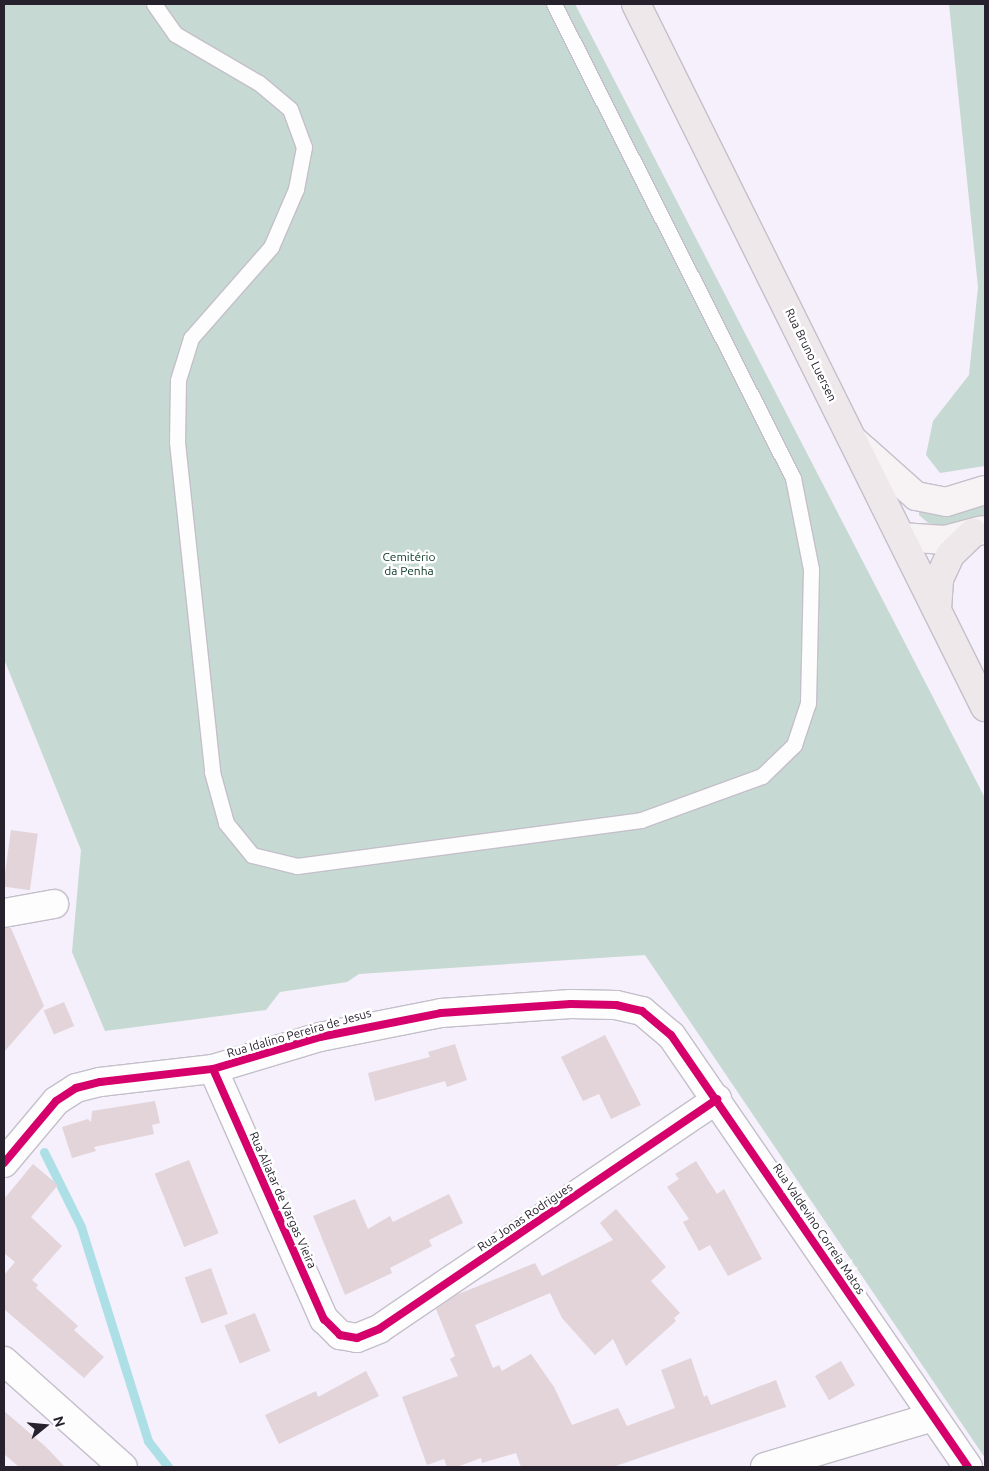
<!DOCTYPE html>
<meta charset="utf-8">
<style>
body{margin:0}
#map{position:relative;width:989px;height:1471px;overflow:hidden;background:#f5f0fb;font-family:Ubuntu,sans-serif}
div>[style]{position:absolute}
.green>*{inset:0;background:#c6d9d2}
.stream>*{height:9px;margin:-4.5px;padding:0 4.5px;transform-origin:4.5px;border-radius:4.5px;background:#addfe7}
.building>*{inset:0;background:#e2d4d8;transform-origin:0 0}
.roads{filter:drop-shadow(1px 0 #c4bfca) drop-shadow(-1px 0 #c4bfca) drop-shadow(0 1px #c4bfca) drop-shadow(0 -1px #c4bfca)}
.lane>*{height:15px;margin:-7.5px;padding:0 7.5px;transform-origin:7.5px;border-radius:7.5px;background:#fefdfe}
.street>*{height:28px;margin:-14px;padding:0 14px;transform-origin:14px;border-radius:14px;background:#fefdfe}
.secondary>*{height:28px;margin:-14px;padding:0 14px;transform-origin:14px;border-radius:14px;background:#f7f3f5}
.primary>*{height:28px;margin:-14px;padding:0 14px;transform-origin:14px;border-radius:14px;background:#efe8eb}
.cycleway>*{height:8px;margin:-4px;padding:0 4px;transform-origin:4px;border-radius:4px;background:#d6006c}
span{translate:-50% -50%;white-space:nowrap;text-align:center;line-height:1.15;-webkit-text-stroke:5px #fff;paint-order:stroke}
.street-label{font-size:12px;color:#27212d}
.park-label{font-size:12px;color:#073723}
.frame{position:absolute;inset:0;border:5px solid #27212d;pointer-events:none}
.north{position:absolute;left:20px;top:1401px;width:50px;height:50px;-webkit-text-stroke:4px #fff;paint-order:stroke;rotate:73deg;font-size:14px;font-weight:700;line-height:20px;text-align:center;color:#27212d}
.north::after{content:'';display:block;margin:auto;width:18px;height:22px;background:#27212d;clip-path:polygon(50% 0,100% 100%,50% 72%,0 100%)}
</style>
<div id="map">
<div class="green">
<i style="clip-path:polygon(4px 4px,575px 4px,985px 798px,985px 1458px,645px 955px,359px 974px,347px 982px,280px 992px,266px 1010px,105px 1031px,72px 952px,81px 850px,4px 659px)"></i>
<i style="clip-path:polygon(949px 4px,985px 4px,985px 466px,940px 473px,926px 455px,933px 421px,969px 375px,978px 287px)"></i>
<i style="clip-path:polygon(985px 505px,985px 518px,949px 528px,928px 523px,919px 515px,919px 510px,951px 515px)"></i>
</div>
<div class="stream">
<i style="left:44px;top:1152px;width:84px;rotate:63.7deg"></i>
<i style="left:81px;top:1227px;width:224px;rotate:72.6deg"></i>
<i style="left:148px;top:1441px;width:33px;rotate:52deg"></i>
</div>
<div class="building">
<i style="left:11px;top:830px;width:27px;height:57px;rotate:8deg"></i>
<i style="clip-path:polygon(4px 928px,11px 928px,44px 1006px,4px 1052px)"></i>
<i style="left:64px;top:1002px;width:26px;height:22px;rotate:67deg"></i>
<i style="clip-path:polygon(605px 1035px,641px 1105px,611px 1119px,599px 1094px,583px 1101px,561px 1057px)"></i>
<i style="clip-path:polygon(455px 1044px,467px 1080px,447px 1087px,445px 1081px,375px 1101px,368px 1073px,430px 1057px,428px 1052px)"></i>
<i style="clip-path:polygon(155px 1101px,160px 1123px,152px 1125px,154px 1134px,94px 1147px,96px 1151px,72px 1158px,62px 1127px,88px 1119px,91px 1122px,92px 1111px)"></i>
<i style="left:189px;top:1160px;width:79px;height:37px;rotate:68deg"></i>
<i style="clip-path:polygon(696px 1161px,717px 1194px,724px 1189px,762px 1259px,728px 1276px,710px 1245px,699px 1251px,683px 1222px,689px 1219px,667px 1187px,679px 1179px,675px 1174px)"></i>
<i style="clip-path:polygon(33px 1164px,58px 1185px,31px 1217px,62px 1246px,32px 1280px,38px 1285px,36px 1288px,78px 1326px,74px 1330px,104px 1357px,84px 1378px,4px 1309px,4px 1275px,15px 1262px,4px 1253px,4px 1199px)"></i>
<i style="clip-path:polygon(449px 1194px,463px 1223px,429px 1240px,432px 1246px,390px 1268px,392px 1273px,345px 1295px,313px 1216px,355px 1199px,368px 1229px,390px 1216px,393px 1222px)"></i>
<i style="clip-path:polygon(616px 1209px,666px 1267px,651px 1281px,680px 1313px,674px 1318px,676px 1321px,626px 1366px,613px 1339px,595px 1355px,562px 1318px,550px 1293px,475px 1325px,493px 1368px,499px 1365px,502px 1371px,531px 1354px,554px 1387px,572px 1425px,618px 1408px,627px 1426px,675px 1408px,661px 1370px,691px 1358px,704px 1397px,707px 1395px,711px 1405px,776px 1380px,786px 1407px,613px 1467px,521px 1467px,516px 1453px,482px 1463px,481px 1458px,457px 1467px,447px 1467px,444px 1459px,427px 1465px,402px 1397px,458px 1376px,450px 1359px,455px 1356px,436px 1309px,456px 1295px,535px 1263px,542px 1276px,613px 1240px,600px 1223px)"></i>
<i style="left:211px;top:1268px;width:49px;height:28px;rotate:70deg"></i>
<i style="left:255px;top:1313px;width:41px;height:33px;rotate:68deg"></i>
<i style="left:841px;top:1361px;width:28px;height:30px;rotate:60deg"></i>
<i style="clip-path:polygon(366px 1371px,379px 1396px,279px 1444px,265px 1415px,316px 1391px,318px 1397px)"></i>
<i style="clip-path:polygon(4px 1411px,46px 1447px,65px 1467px,19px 1467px,4px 1454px)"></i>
</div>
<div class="roads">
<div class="lane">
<i style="left:154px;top:4px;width:37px;rotate:55deg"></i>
<i style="left:175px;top:34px;width:97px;rotate:30.3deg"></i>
<i style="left:259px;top:83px;width:40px;rotate:40deg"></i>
<i style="left:290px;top:109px;width:40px;rotate:69.8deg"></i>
<i style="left:304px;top:147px;width:43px;rotate:100.8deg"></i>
<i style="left:296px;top:189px;width:63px;rotate:113.3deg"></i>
<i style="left:271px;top:247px;width:121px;rotate:131.3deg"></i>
<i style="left:191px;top:338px;width:44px;rotate:107.2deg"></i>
<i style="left:178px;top:380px;width:62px;rotate:90.9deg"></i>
<i style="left:177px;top:442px;width:332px;rotate:83.9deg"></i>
<i style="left:212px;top:772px;width:53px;rotate:74.6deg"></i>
<i style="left:226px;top:823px;width:41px;rotate:50.9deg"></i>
<i style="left:252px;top:855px;width:46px;rotate:13.7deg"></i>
<i style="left:297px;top:866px;width:347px;rotate:-7.6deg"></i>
<i style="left:641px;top:820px;width:129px;rotate:-20deg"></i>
<i style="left:762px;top:776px;width:45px;rotate:-44.1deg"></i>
<i style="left:794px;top:745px;width:44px;rotate:-71.6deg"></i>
<i style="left:808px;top:703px;width:134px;rotate:-88.7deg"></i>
<i style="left:811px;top:569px;width:93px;rotate:-101.2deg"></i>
<i style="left:793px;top:478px;width:531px;rotate:-116.76deg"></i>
</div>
<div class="street">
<i style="left:4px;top:913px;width:51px;rotate:-10.2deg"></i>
<i style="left:213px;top:1069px;width:274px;rotate:66.1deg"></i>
<i style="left:324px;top:1319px;width:23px;rotate:45deg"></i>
<i style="left:340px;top:1335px;width:17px;rotate:10deg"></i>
<i style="left:357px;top:1338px;width:24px;rotate:-22deg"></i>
<i style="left:379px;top:1329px;width:409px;rotate:-34.2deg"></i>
<i style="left:4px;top:1163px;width:81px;rotate:-50deg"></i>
<i style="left:56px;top:1101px;width:24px;rotate:-33deg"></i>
<i style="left:76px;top:1088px;width:25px;rotate:-14deg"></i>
<i style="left:100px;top:1082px;width:114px;rotate:-6.6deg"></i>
<i style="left:213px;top:1069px;width:112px;rotate:-16.7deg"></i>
<i style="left:320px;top:1037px;width:123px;rotate:-11.2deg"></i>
<i style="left:441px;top:1013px;width:130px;rotate:-4deg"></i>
<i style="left:571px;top:1004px;width:45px;rotate:1.3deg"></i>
<i style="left:616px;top:1005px;width:27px;rotate:13deg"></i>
<i style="left:642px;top:1011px;width:38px;rotate:40deg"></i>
<i style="left:671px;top:1035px;width:524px;rotate:55.49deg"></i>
<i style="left:4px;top:1361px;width:159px;rotate:41.7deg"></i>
<i style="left:765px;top:1467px;width:175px;rotate:-16.6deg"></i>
</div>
<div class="secondary">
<i style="left:854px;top:441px;width:83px;rotate:41.6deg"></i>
<i style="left:916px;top:496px;width:31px;rotate:11deg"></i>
<i style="left:946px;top:502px;width:41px;rotate:-17.1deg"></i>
<i style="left:901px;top:537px;width:44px;rotate:3.9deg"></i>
<i style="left:945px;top:540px;width:38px;rotate:-15deg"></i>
</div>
<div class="primary">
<i style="left:636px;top:4px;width:785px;rotate:63.6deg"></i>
<i style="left:937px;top:609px;width:30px;rotate:-86deg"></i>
<i style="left:939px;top:579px;width:26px;rotate:-65deg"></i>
<i style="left:950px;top:555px;width:32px;rotate:-44deg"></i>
</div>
</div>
<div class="cycleway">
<i style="left:213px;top:1069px;width:274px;rotate:66.1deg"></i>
<i style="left:324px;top:1319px;width:23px;rotate:45deg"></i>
<i style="left:340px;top:1335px;width:17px;rotate:10deg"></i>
<i style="left:357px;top:1338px;width:24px;rotate:-22deg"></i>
<i style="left:379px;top:1329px;width:409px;rotate:-34.2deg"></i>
<i style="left:4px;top:1163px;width:81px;rotate:-50deg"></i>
<i style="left:56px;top:1101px;width:24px;rotate:-33deg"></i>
<i style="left:76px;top:1088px;width:25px;rotate:-14deg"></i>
<i style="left:100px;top:1082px;width:114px;rotate:-6.6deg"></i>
<i style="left:213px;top:1069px;width:112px;rotate:-16.7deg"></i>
<i style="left:320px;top:1037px;width:123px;rotate:-11.2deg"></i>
<i style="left:441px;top:1013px;width:130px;rotate:-4deg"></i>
<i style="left:571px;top:1004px;width:45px;rotate:1.3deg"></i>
<i style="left:616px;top:1005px;width:27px;rotate:13deg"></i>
<i style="left:642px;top:1011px;width:38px;rotate:40deg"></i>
<i style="left:671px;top:1035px;width:524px;rotate:55.49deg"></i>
</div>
<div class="street-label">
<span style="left:811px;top:355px;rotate:64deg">Rua Bruno Luersen</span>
<span style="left:299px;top:1033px;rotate:-16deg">Rua Idalino Pereira de Jesus</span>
<span style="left:283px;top:1200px;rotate:66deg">Rua Aliatar de Vargas Vieira</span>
<span style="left:525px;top:1217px;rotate:-34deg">Rua Jonas Rodrigues</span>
<span style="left:819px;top:1229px;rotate:56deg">Rua Valdevino Correia Matos</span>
</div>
<div class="park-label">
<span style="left:409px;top:564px">Cemitério<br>da Penha</span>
</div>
<div class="frame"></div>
<div class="north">N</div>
</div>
